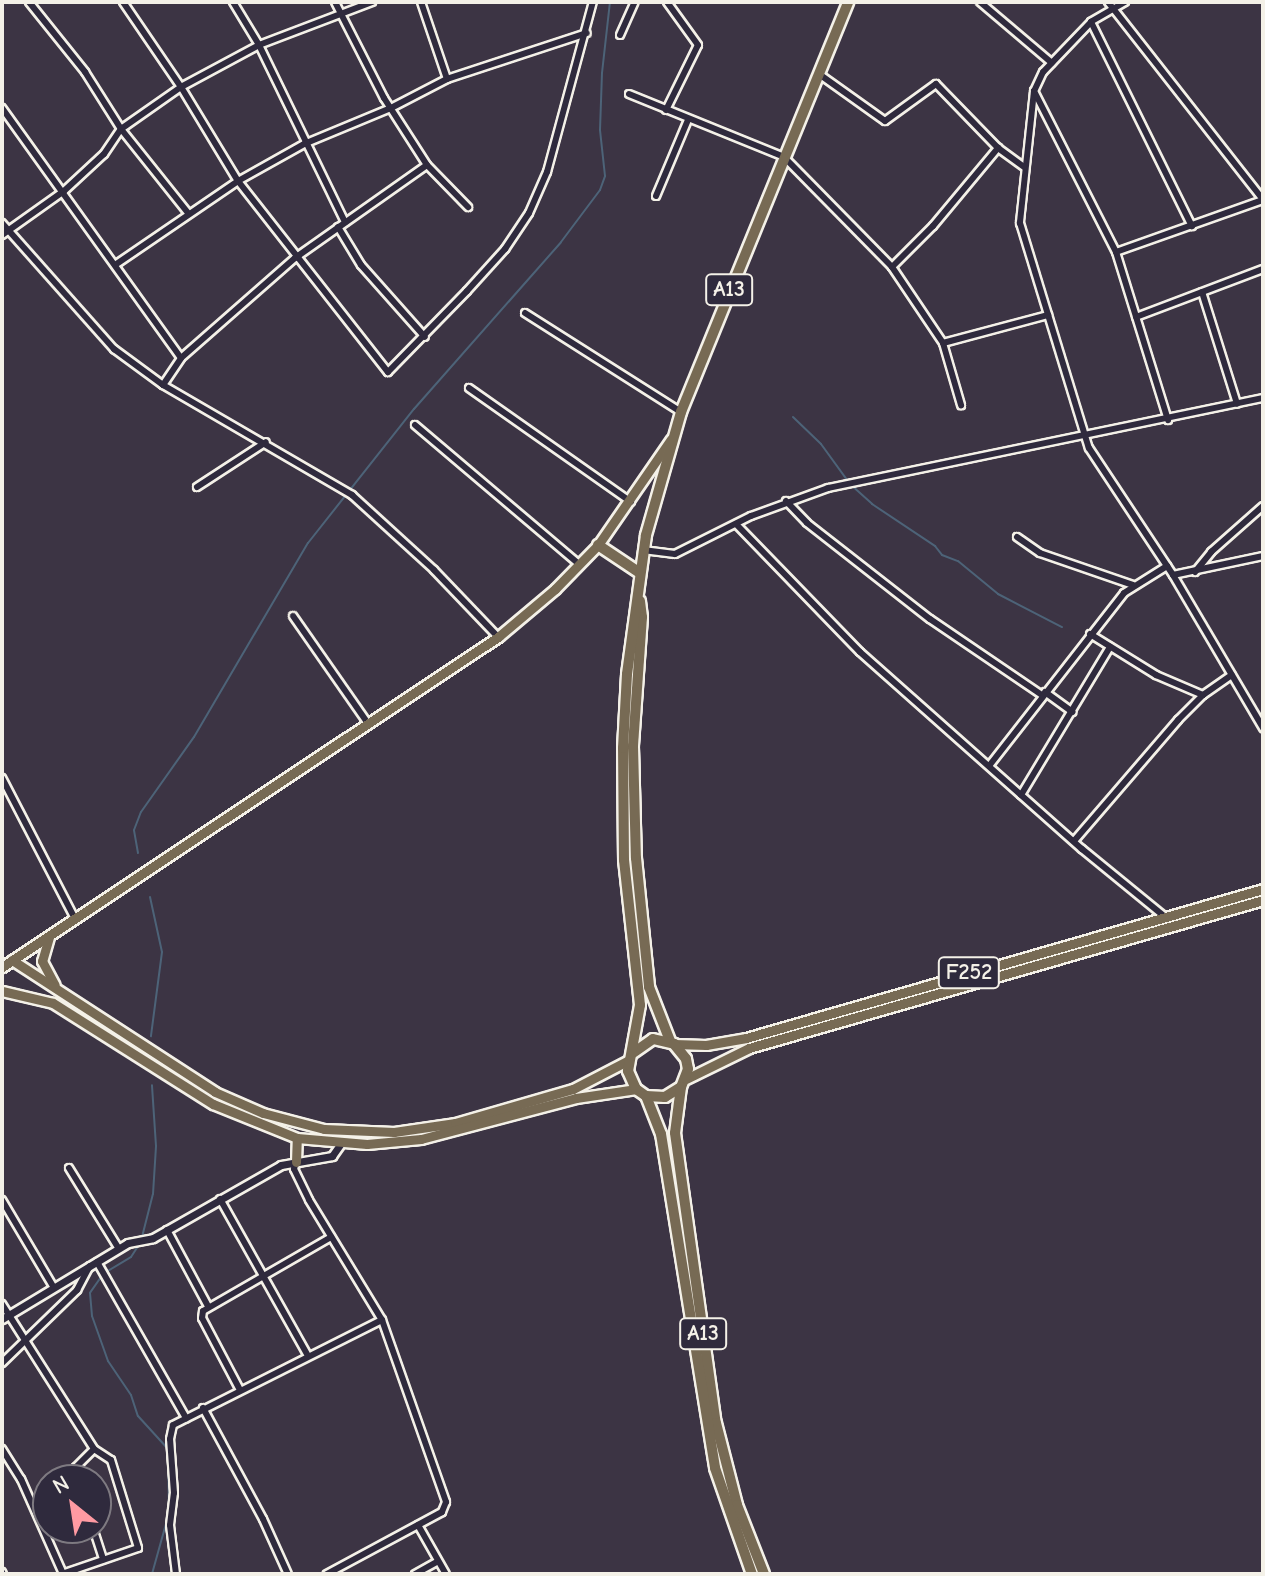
<!DOCTYPE html>
<style>
body{margin:0}
#map{position:relative;width:1265px;height:1576px;overflow:hidden;background:#3c3444;font-family:"Comic Neue",sans-serif}
div>[style]{position:absolute}
.stream>*{height:2px;margin:-1px;padding:0 1px;transform-origin:1px;border-radius:1px;background:#4d6378}
.roads{filter:drop-shadow(2px 0 #f4f1e8) drop-shadow(-2px 0 #f4f1e8) drop-shadow(0 2px #f4f1e8) drop-shadow(0 -2px #f4f1e8)}
.minor>*{height:6px;margin:-3px;padding:0 3px;transform-origin:3px;border-radius:3px;background:#2f2a3d}
.tertiary>*{height:7px;margin:-3.5px;padding:0 3.5px;transform-origin:3.5px;border-radius:3.5px;background:#2f2a3d}
.primary>*{height:9px;margin:-4.5px;padding:0 4.5px;transform-origin:4.5px;border-radius:4.5px;background:#776a54}
.trunk>*{height:10px;margin:-5px;padding:0 5px;transform-origin:5px;border-radius:5px;background:#776a54}
span{translate:-50% -50%;white-space:nowrap;text-align:center;line-height:1.15;-webkit-text-stroke:7px #2f2a3d;paint-order:stroke}
.shield-label span{padding:2px 6px;background:#2f2a3d;border:2px solid;border-radius:6px;-webkit-text-stroke-width:0}
.shield-label{font-size:22px;color:#f4f1e8;font-weight:700}
.frame{position:absolute;inset:0;border:4px solid #f4f1e8;pointer-events:none}
.north{position:absolute;left:32px;top:1464px;width:80px;height:80px;box-sizing:border-box;background:#2f2a3d;border:2px solid #7e7a81;border-radius:50%;rotate:330deg;font-size:22px;font-weight:700;line-height:32px;text-align:center;color:#f4f1e8}
.north::after{content:'';display:block;margin:auto;width:28px;height:36px;background:#ff9aa2;clip-path:polygon(50% 0,100% 100%,50% 72%,0 100%)}
</style>
<div id="map">
<div class="stream">
<i style="left:793px;top:417px;width:39px;rotate:44deg"></i>
<i style="left:821px;top:444px;width:49px;rotate:54.1deg"></i>
<i style="left:850px;top:484px;width:30px;rotate:42deg"></i>
<i style="left:872px;top:504px;width:76px;rotate:33.7deg"></i>
<i style="left:935px;top:546px;width:11px;rotate:52deg"></i>
<i style="left:942px;top:555px;width:17px;rotate:21deg"></i>
<i style="left:958px;top:561px;width:52px;rotate:39.5deg"></i>
<i style="left:998px;top:594px;width:72px;rotate:27.3deg"></i>
<i style="left:138px;top:853px;width:23px;rotate:-100deg"></i>
<i style="left:134px;top:830px;width:19px;rotate:-69deg"></i>
<i style="left:141px;top:812px;width:92px;rotate:-54.8deg"></i>
<i style="left:194px;top:737px;width:225px;rotate:-59.6deg"></i>
<i style="left:308px;top:543px;width:171px;rotate:-51.7deg"></i>
<i style="left:414px;top:409px;width:222px;rotate:-48.6deg"></i>
<i style="left:561px;top:242px;width:65px;rotate:-53.1deg"></i>
<i style="left:600px;top:190px;width:15px;rotate:-70deg"></i>
<i style="left:605px;top:176px;width:46px;rotate:-96.2deg"></i>
<i style="left:600px;top:130px;width:57px;rotate:-88deg"></i>
<i style="left:602px;top:73px;width:71px;rotate:-83.6deg"></i>
<i style="left:150px;top:897px;width:56px;rotate:77.7deg"></i>
<i style="left:162px;top:952px;width:85px;rotate:97.5deg"></i>
<i style="left:142px;top:1237px;width:44px;rotate:-75.7deg"></i>
<i style="left:153px;top:1194px;width:48px;rotate:-86.4deg"></i>
<i style="left:156px;top:1146px;width:61px;rotate:-93.8deg"></i>
<i style="left:106px;top:1272px;width:29px;rotate:-31deg"></i>
<i style="left:131px;top:1257px;width:17px;rotate:-57deg"></i>
<i style="left:101px;top:1277px;width:19px;rotate:125deg"></i>
<i style="left:90px;top:1293px;width:23px;rotate:85deg"></i>
<i style="left:92px;top:1316px;width:48px;rotate:70.4deg"></i>
<i style="left:108px;top:1361px;width:41px;rotate:55.9deg"></i>
<i style="left:131px;top:1395px;width:22px;rotate:72deg"></i>
<i style="left:138px;top:1416px;width:45px;rotate:47.7deg"></i>
<i style="left:168px;top:1449px;width:64px;rotate:89.1deg"></i>
<i style="left:169px;top:1513px;width:63px;rotate:105.6deg"></i>
</div>
<div class="roads">
<div class="minor">
<i style="left:29px;top:2px;width:90px;rotate:51.3deg"></i>
<i style="left:85px;top:72px;width:67px;rotate:57.7deg"></i>
<i style="left:121px;top:129px;width:107px;rotate:51.4deg"></i>
<i style="left:123px;top:2px;width:103px;rotate:55.7deg"></i>
<i style="left:181px;top:87px;width:110px;rotate:58.8deg"></i>
<i style="left:238px;top:181px;width:243px;rotate:51.9deg"></i>
<i style="left:388px;top:372px;width:113px;rotate:-45.7deg"></i>
<i style="left:467px;top:291px;width:57px;rotate:-47.9deg"></i>
<i style="left:505px;top:249px;width:43px;rotate:-56.3deg"></i>
<i style="left:529px;top:213px;width:45px;rotate:-66.3deg"></i>
<i style="left:547px;top:172px;width:176px;rotate:-74.9deg"></i>
<i style="left:233px;top:2px;width:50px;rotate:58.8deg"></i>
<i style="left:259px;top:45px;width:197px;rotate:64.1deg"></i>
<i style="left:335px;top:2px;width:108px;rotate:63deg"></i>
<i style="left:384px;top:98px;width:80px;rotate:57.3deg"></i>
<i style="left:427px;top:165px;width:59px;rotate:45.7deg"></i>
<i style="left:421px;top:2px;width:81px;rotate:71.3deg"></i>
<i style="left:980px;top:2px;width:94px;rotate:40.3deg"></i>
<i style="left:1108px;top:2px;width:251px;rotate:51.9deg"></i>
<i style="left:1125px;top:2px;width:39px;rotate:150deg"></i>
<i style="left:1091px;top:22px;width:69px;rotate:133.8deg"></i>
<i style="left:1043px;top:72px;width:21px;rotate:115deg"></i>
<i style="left:1034px;top:91px;width:133px;rotate:96.1deg"></i>
<i style="left:1020px;top:223px;width:235px;rotate:73deg"></i>
<i style="left:1089px;top:448px;width:152px;rotate:56.5deg"></i>
<i style="left:1173px;top:575px;width:178px;rotate:59.5deg"></i>
<i style="left:1091px;top:22px;width:228px;rotate:63.7deg"></i>
<i style="left:620px;top:35px;width:36px;rotate:-66deg"></i>
<i style="left:819px;top:74px;width:81px;rotate:35.5deg"></i>
<i style="left:885px;top:121px;width:63px;rotate:-36deg"></i>
<i style="left:936px;top:84px;width:89px;rotate:45.9deg"></i>
<i style="left:998px;top:148px;width:32px;rotate:36deg"></i>
<i style="left:1034px;top:91px;width:181px;rotate:63deg"></i>
<i style="left:1116px;top:252px;width:176px;rotate:72.8deg"></i>
<i style="left:629px;top:94px;width:167px;rotate:22.1deg"></i>
<i style="left:784px;top:157px;width:154px;rotate:45.5deg"></i>
<i style="left:892px;top:267px;width:92px;rotate:56.1deg"></i>
<i style="left:943px;top:343px;width:65px;rotate:73.8deg"></i>
<i style="left:2px;top:108px;width:307px;rotate:54.4deg"></i>
<i style="left:666px;top:110px;width:72px;rotate:-63.8deg"></i>
<i style="left:698px;top:45px;width:53px;rotate:-125.8deg"></i>
<i style="left:656px;top:196px;width:82px;rotate:-67.2deg"></i>
<i style="left:2px;top:223px;width:169px;rotate:48.4deg"></i>
<i style="left:114px;top:349px;width:61px;rotate:36.3deg"></i>
<i style="left:163px;top:385px;width:219px;rotate:30.2deg"></i>
<i style="left:352px;top:495px;width:111px;rotate:42.4deg"></i>
<i style="left:434px;top:570px;width:93px;rotate:46.3deg"></i>
<i style="left:338px;top:227px;width:44px;rotate:58.8deg"></i>
<i style="left:361px;top:265px;width:96px;rotate:48.4deg"></i>
<i style="left:2px;top:235px;width:76px;rotate:-35.4deg"></i>
<i style="left:64px;top:191px;width:54px;rotate:-42.8deg"></i>
<i style="left:104px;top:154px;width:30px;rotate:-56deg"></i>
<i style="left:121px;top:129px;width:73px;rotate:-35deg"></i>
<i style="left:181px;top:87px;width:89px;rotate:-28.3deg"></i>
<i style="left:259px;top:45px;width:121px;rotate:-20.8deg"></i>
<i style="left:1116px;top:252px;width:156px;rotate:-19.5deg"></i>
<i style="left:115px;top:265px;width:149px;rotate:-34.3deg"></i>
<i style="left:238px;top:181px;width:76px;rotate:-29.3deg"></i>
<i style="left:304px;top:144px;width:94px;rotate:-22.5deg"></i>
<i style="left:391px;top:108px;width:63px;rotate:-27.4deg"></i>
<i style="left:447px;top:79px;width:147px;rotate:-18.2deg"></i>
<i style="left:892px;top:267px;width:58px;rotate:-45deg"></i>
<i style="left:933px;top:226px;width:102px;rotate:-50.2deg"></i>
<i style="left:1202px;top:292px;width:117px;rotate:72.6deg"></i>
<i style="left:525px;top:313px;width:185px;rotate:32.4deg"></i>
<i style="left:1136px;top:317px;width:136px;rotate:-20.7deg"></i>
<i style="left:943px;top:343px;width:109px;rotate:-14.9deg"></i>
<i style="left:163px;top:385px;width:32px;rotate:-56deg"></i>
<i style="left:181px;top:358px;width:152px;rotate:-41.3deg"></i>
<i style="left:295px;top:258px;width:161px;rotate:-35.2deg"></i>
<i style="left:469px;top:388px;width:198px;rotate:35.1deg"></i>
<i style="left:415px;top:425px;width:216px;rotate:40.3deg"></i>
<i style="left:197px;top:487px;width:82px;rotate:-33.1deg"></i>
<i style="left:786px;top:501px;width:30px;rotate:46deg"></i>
<i style="left:807px;top:523px;width:156px;rotate:38deg"></i>
<i style="left:930px;top:619px;width:135px;rotate:34.2deg"></i>
<i style="left:736px;top:524px;width:178px;rotate:45.9deg"></i>
<i style="left:860px;top:652px;width:297px;rotate:41.6deg"></i>
<i style="left:1082px;top:849px;width:107px;rotate:39.3deg"></i>
<i style="left:1017px;top:537px;width:28px;rotate:35deg"></i>
<i style="left:1040px;top:553px;width:98px;rotate:19deg"></i>
<i style="left:643px;top:550px;width:32px;rotate:7deg"></i>
<i style="left:675px;top:554px;width:85px;rotate:-26.6deg"></i>
<i style="left:751px;top:516px;width:82px;rotate:-20deg"></i>
<i style="left:828px;top:488px;width:444px;rotate:-11.7deg"></i>
<i style="left:1195px;top:572px;width:26px;rotate:-51deg"></i>
<i style="left:1211px;top:552px;width:69px;rotate:-41.5deg"></i>
<i style="left:1173px;top:575px;width:92px;rotate:-11.9deg"></i>
<i style="left:293px;top:616px;width:133px;rotate:55.1deg"></i>
<i style="left:1090px;top:634px;width:78px;rotate:31.8deg"></i>
<i style="left:1156px;top:675px;width:51px;rotate:23.1deg"></i>
<i style="left:1045px;top:692px;width:34px;rotate:36deg"></i>
<i style="left:989px;top:766px;width:219px;rotate:-52deg"></i>
<i style="left:1124px;top:593px;width:51px;rotate:-32.1deg"></i>
<i style="left:2px;top:778px;width:159px;rotate:62.6deg"></i>
<i style="left:1021px;top:795px;width:173px;rotate:-59deg"></i>
<i style="left:1074px;top:841px;width:160px;rotate:-49.3deg"></i>
<i style="left:1178px;top:720px;width:35px;rotate:-45deg"></i>
<i style="left:1203px;top:695px;width:35px;rotate:-35deg"></i>
<i style="left:296px;top:1162px;width:7px;rotate:106deg"></i>
<i style="left:294px;top:1169px;width:34px;rotate:64deg"></i>
<i style="left:309px;top:1200px;width:140px;rotate:58.7deg"></i>
<i style="left:382px;top:1320px;width:193px;rotate:70.6deg"></i>
<i style="left:446px;top:1502px;width:11px;rotate:112deg"></i>
<i style="left:442px;top:1512px;width:131px;rotate:151.7deg"></i>
<i style="left:69px;top:1168px;width:95px;rotate:58.3deg"></i>
<i style="left:220px;top:1199px;width:180px;rotate:60.7deg"></i>
<i style="left:2px;top:1200px;width:102px;rotate:59.4deg"></i>
<i style="left:167px;top:1230px;width:86px;rotate:61.7deg"></i>
<i style="left:97px;top:1262px;width:180px;rotate:60.3deg"></i>
<i style="left:2px;top:1304px;width:172px;rotate:57.6deg"></i>
<i style="left:94px;top:1449px;width:20px;rotate:33deg"></i>
<i style="left:111px;top:1460px;width:92px;rotate:72.9deg"></i>
<i style="left:138px;top:1548px;width:80px;rotate:161.1deg"></i>
<i style="left:2px;top:1363px;width:105px;rotate:-44.2deg"></i>
<i style="left:77px;top:1290px;width:27px;rotate:-62deg"></i>
<i style="left:240px;top:1390px;width:81px;rotate:-117.8deg"></i>
<i style="left:202px;top:1318px;width:7px;rotate:-82deg"></i>
<i style="left:203px;top:1311px;width:148px;rotate:-30deg"></i>
<i style="left:203px;top:1408px;width:126px;rotate:61.6deg"></i>
<i style="left:263px;top:1519px;width:60px;rotate:65.6deg"></i>
<i style="left:2px;top:1449px;width:36px;rotate:58deg"></i>
<i style="left:21px;top:1479px;width:104px;rotate:66.1deg"></i>
<i style="left:78px;top:1480px;width:13px;rotate:-99deg"></i>
<i style="left:76px;top:1467px;width:25px;rotate:-45deg"></i>
<i style="left:418px;top:1525px;width:56px;rotate:60.3deg"></i>
<i style="left:93px;top:1528px;width:33px;rotate:72deg"></i>
<i style="left:2px;top:1572px;width:2px;rotate:63deg"></i>
<i style="left:176px;top:1574px;width:49px;rotate:-97deg"></i>
<i style="left:170px;top:1525px;width:32px;rotate:-83deg"></i>
<i style="left:174px;top:1493px;width:54px;rotate:-94.2deg"></i>
<i style="left:170px;top:1439px;width:14px;rotate:-78deg"></i>
<i style="left:173px;top:1425px;width:234px;rotate:-26.7deg"></i>
<i style="left:415px;top:1574px;width:26px;rotate:-29deg"></i>
</div>
<div class="tertiary">
<i style="left:2px;top:1319px;width:147px;rotate:-31.1deg"></i>
<i style="left:128px;top:1243px;width:25px;rotate:-11deg"></i>
<i style="left:153px;top:1238px;width:147px;rotate:-29.7deg"></i>
<i style="left:281px;top:1165px;width:52px;rotate:-10deg"></i>
<i style="left:332px;top:1156px;width:16px;rotate:-55deg"></i>
</div>
<div class="primary">
<i style="left:49px;top:937px;width:25px;rotate:106deg"></i>
<i style="left:42px;top:961px;width:27px;rotate:62deg"></i>
<i style="left:12px;top:960px;width:242px;rotate:33deg"></i>
<i style="left:215px;top:1092px;width:52px;rotate:23.6deg"></i>
<i style="left:263px;top:1113px;width:63px;rotate:14.7deg"></i>
<i style="left:324px;top:1129px;width:70px;rotate:2.5deg"></i>
<i style="left:394px;top:1132px;width:62px;rotate:-8.4deg"></i>
<i style="left:455px;top:1123px;width:123px;rotate:-16.1deg"></i>
<i style="left:573px;top:1089px;width:63px;rotate:-27.4deg"></i>
<i style="left:2px;top:967px;width:596px;rotate:-33.64deg"></i>
<i style="left:498px;top:637px;width:75px;rotate:-40.1deg"></i>
<i style="left:555px;top:589px;width:62px;rotate:-45.7deg"></i>
<i style="left:598px;top:545px;width:129px;rotate:-55.4deg"></i>
<i style="left:2px;top:991px;width:52px;rotate:13.2deg"></i>
<i style="left:53px;top:1003px;width:189px;rotate:32.3deg"></i>
<i style="left:213px;top:1104px;width:91px;rotate:22deg"></i>
<i style="left:297px;top:1138px;width:70px;rotate:4.9deg"></i>
<i style="left:367px;top:1144px;width:54px;rotate:-5.3deg"></i>
<i style="left:421px;top:1139px;width:160px;rotate:-14.8deg"></i>
<i style="left:576px;top:1098px;width:61px;rotate:-8.5deg"></i>
<i style="left:674px;top:1044px;width:32px;rotate:2deg"></i>
<i style="left:706px;top:1045px;width:41px;rotate:-9.9deg"></i>
<i style="left:746px;top:1038px;width:538px;rotate:-16.08deg"></i>
<i style="left:686px;top:1079px;width:70px;rotate:-26.2deg"></i>
<i style="left:749px;top:1048px;width:535px;rotate:-16.06deg"></i>
<i style="left:296px;top:1162px;width:24px;rotate:-88deg"></i>
</div>
<div class="trunk">
<i style="left:598px;top:545px;width:50px;rotate:33.7deg"></i>
<i style="left:640px;top:601px;width:16px;rotate:83deg"></i>
<i style="left:642px;top:617px;width:130px;rotate:94deg"></i>
<i style="left:633px;top:747px;width:111px;rotate:88.5deg"></i>
<i style="left:636px;top:858px;width:130px;rotate:84.2deg"></i>
<i style="left:649px;top:987px;width:58px;rotate:68.7deg"></i>
<i style="left:633px;top:1053px;width:24px;rotate:-35deg"></i>
<i style="left:653px;top:1039px;width:22px;rotate:13deg"></i>
<i style="left:674px;top:1044px;width:19px;rotate:51deg"></i>
<i style="left:686px;top:1059px;width:10px;rotate:79deg"></i>
<i style="left:688px;top:1069px;width:19px;rotate:111deg"></i>
<i style="left:681px;top:1087px;width:19px;rotate:148deg"></i>
<i style="left:665px;top:1097px;width:19px;rotate:-177deg"></i>
<i style="left:646px;top:1096px;width:12px;rotate:-145deg"></i>
<i style="left:636px;top:1089px;width:20px;rotate:-114deg"></i>
<i style="left:628px;top:1071px;width:67px;rotate:-79.7deg"></i>
<i style="left:640px;top:1005px;width:146px;rotate:-96.3deg"></i>
<i style="left:624px;top:860px;width:112px;rotate:-90.5deg"></i>
<i style="left:623px;top:748px;width:74px;rotate:-86.9deg"></i>
<i style="left:627px;top:674px;width:140px;rotate:-82.2deg"></i>
<i style="left:646px;top:535px;width:128px;rotate:-74.1deg"></i>
<i style="left:681px;top:412px;width:443px;rotate:-67.8deg"></i>
<i style="left:681px;top:1087px;width:46px;rotate:97.4deg"></i>
<i style="left:675px;top:1133px;width:293px;rotate:82deg"></i>
<i style="left:716px;top:1423px;width:85px;rotate:75.6deg"></i>
<i style="left:737px;top:1505px;width:74px;rotate:68.6deg"></i>
<i style="left:646px;top:1096px;width:41px;rotate:68.5deg"></i>
<i style="left:661px;top:1134px;width:338px;rotate:80.8deg"></i>
<i style="left:715px;top:1468px;width:112px;rotate:70.8deg"></i>
</div>
</div>
<div class="shield-label">
<span style="left:729px;top:290px">A13</span>
<span style="left:969px;top:973px">F252</span>
<span style="left:703px;top:1334px">A13</span>
</div>
<div class="frame"></div>
<div class="north">N</div>
</div>
